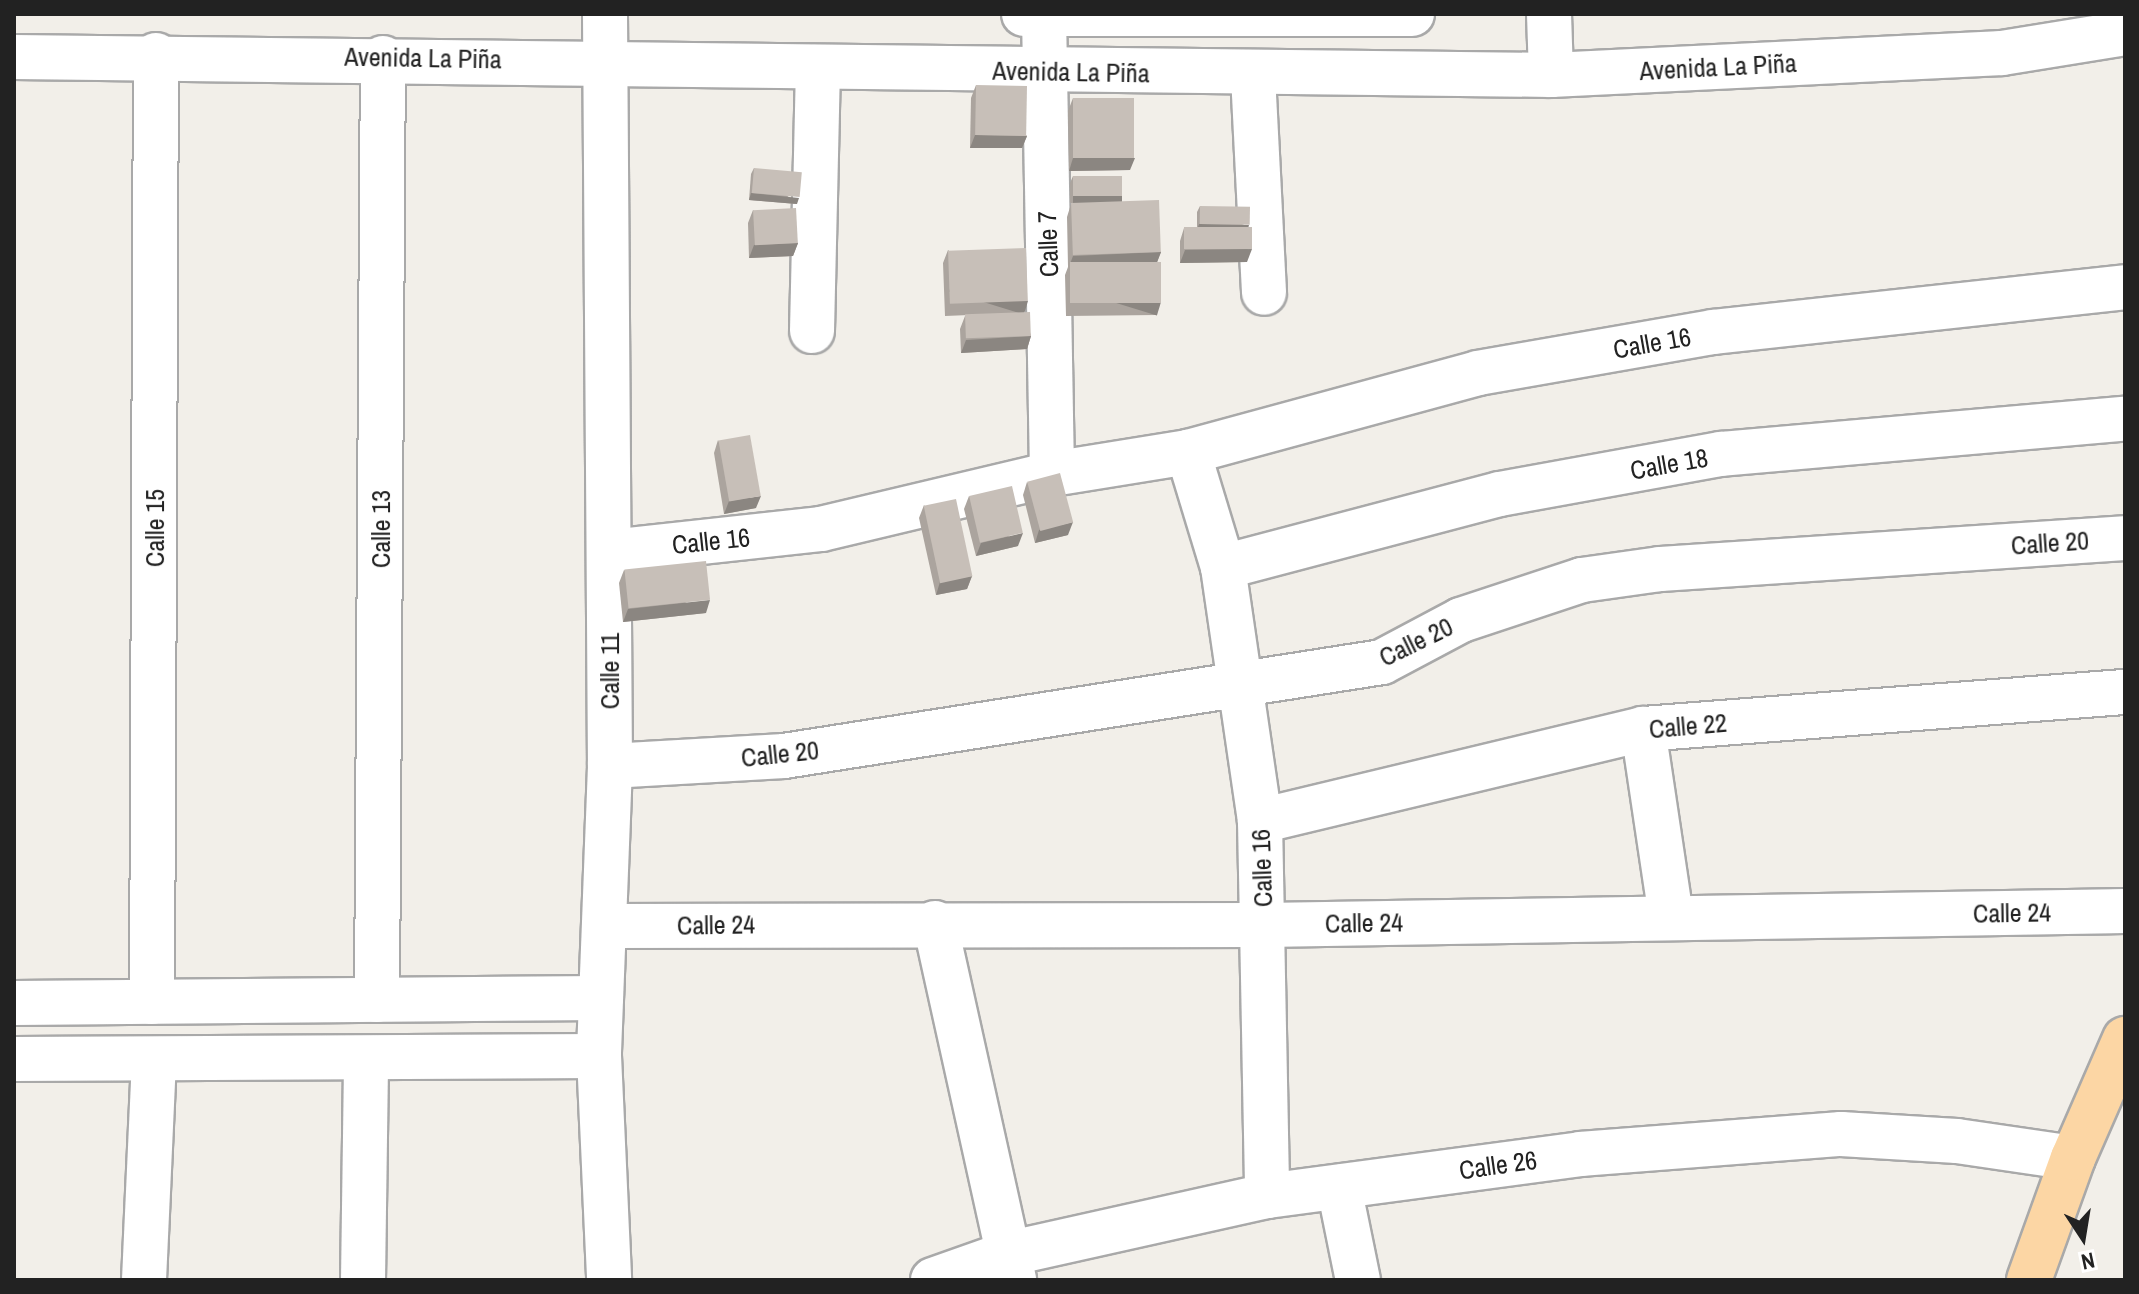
<!DOCTYPE html>
<meta charset="utf-8">
<style>
body{margin:0}
#map{position:relative;width:2139px;height:1294px;overflow:hidden;background:#f2efe9;font-family:"Archivo Narrow",sans-serif}
div>[style]{position:absolute}
.roads{filter:drop-shadow(2px 0 #a9a9a9) drop-shadow(-2px 0 #a9a9a9) drop-shadow(0 2px #a9a9a9) drop-shadow(0 -2px #a9a9a9)}
.minor>*{height:44px;margin:-22px;padding:0 22px;transform-origin:22px;border-radius:22px;background:#fff}
.major>*{height:44px;margin:-22px;padding:0 22px;transform-origin:22px;border-radius:22px;background:#fcd6a4}
.wall>*{inset:0;background:#aba49e}
.shaded-wall>*{inset:0;background:#8b8681;transform-origin:0 0}
.building>*{inset:0;background:#c7bfb8;transform-origin:0 0}
span{translate:-50% -50%;white-space:nowrap;text-align:center;line-height:1.15;-webkit-text-stroke:8px #fff;paint-order:stroke}
.street-label{font-size:26px;color:#222}
.frame{position:absolute;inset:0;border:16px solid #222;pointer-events:none}
.north{position:absolute;left:2043px;top:1198px;width:80px;height:80px;-webkit-text-stroke:6px #fff;paint-order:stroke;rotate:168deg;font-size:22px;font-weight:700;line-height:32px;text-align:center;color:#222}
.north::after{content:'';display:block;margin:auto;width:28px;height:36px;background:#222;clip-path:polygon(50% 0,100% 100%,50% 72%,0 100%)}
</style>
<div id="map">
<div class="roads">
<div class="minor">
<i style="left:605px;top:14px;width:752px;rotate:89.62deg"></i>
<i style="left:610px;top:766px;width:290px;rotate:92.2deg"></i>
<i style="left:599px;top:1056px;width:224px;rotate:87.4deg"></i>
<i style="left:1024px;top:14px;width:388px"></i>
<i style="left:1044px;top:14px;width:460px;rotate:89deg"></i>
<i style="left:1549px;top:14px;width:61px;rotate:88.1deg"></i>
<i style="left:14px;top:57px;width:1537px;rotate:0.67deg"></i>
<i style="left:1551px;top:75px;width:452px;rotate:-2.8deg"></i>
<i style="left:2002px;top:53px;width:125px;rotate:-9.2deg"></i>
<i style="left:1253px;top:75px;width:218px;rotate:87.1deg"></i>
<i style="left:812px;top:331px;width:264px;rotate:-88.7deg"></i>
<i style="left:1188px;top:452px;width:120px;rotate:73.1deg"></i>
<i style="left:1223px;top:567px;width:257px;rotate:81.7deg"></i>
<i style="left:1260px;top:821px;width:375px;rotate:88.9deg"></i>
<i style="left:610px;top:552px;width:212px;rotate:-6.2deg"></i>
<i style="left:821px;top:529px;width:237px;rotate:-13.4deg"></i>
<i style="left:1052px;top:474px;width:138px;rotate:-9.2deg"></i>
<i style="left:1188px;top:452px;width:301px;rotate:-15.2deg"></i>
<i style="left:1478px;top:373px;width:239px;rotate:-9.9deg"></i>
<i style="left:1713px;top:332px;width:414px;rotate:-6.2deg"></i>
<i style="left:1223px;top:567px;width:286px;rotate:-14.8deg"></i>
<i style="left:1500px;top:494px;width:225px;rotate:-10.3deg"></i>
<i style="left:1721px;top:454px;width:406px;rotate:-5deg"></i>
<i style="left:1643px;top:729px;width:190px;rotate:81.5deg"></i>
<i style="left:610px;top:766px;width:174px;rotate:-3.3deg"></i>
<i style="left:784px;top:756px;width:605px;rotate:-8.93deg"></i>
<i style="left:1382px;top:662px;width:89px;rotate:-28deg"></i>
<i style="left:1461px;top:620px;width:127px;rotate:-18.3deg"></i>
<i style="left:1582px;top:580px;width:79px;rotate:-8deg"></i>
<i style="left:1660px;top:569px;width:466px;rotate:-3.8deg"></i>
<i style="left:1260px;top:821px;width:394px;rotate:-13.5deg"></i>
<i style="left:1643px;top:729px;width:483px;rotate:-4.4deg"></i>
<i style="left:935px;top:923px;width:366px;rotate:77.5deg"></i>
<i style="left:604px;top:926px;width:660px;rotate:-0.09deg"></i>
<i style="left:1264px;top:925px;width:861px;rotate:-0.93deg"></i>
<i style="left:377px;top:1000px;width:942px;rotate:-89.64deg"></i>
<i style="left:152px;top:1002px;width:947px;rotate:-89.76deg"></i>
<i style="left:14px;top:1003px;width:587px;rotate:-0.49deg"></i>
<i style="left:14px;top:1059px;width:585px;rotate:-0.29deg"></i>
<i style="left:1339px;top:1187px;width:95px;rotate:78.5deg"></i>
<i style="left:144px;top:1280px;width:221px;rotate:-87.4deg"></i>
<i style="left:363px;top:1280px;width:220px;rotate:-89.2deg"></i>
<i style="left:933px;top:1280px;width:78px;rotate:-19.4deg"></i>
<i style="left:1007px;top:1254px;width:266px;rotate:-12.6deg"></i>
<i style="left:1267px;top:1196px;width:316px;rotate:-7.6deg"></i>
<i style="left:1580px;top:1154px;width:262px;rotate:-4.4deg"></i>
<i style="left:1841px;top:1134px;width:116px;rotate:3.5deg"></i>
<i style="left:1957px;top:1141px;width:117px;rotate:8.3deg"></i>
</div>
<div class="major">
<i style="left:2029px;top:1280px;width:130px;rotate:-70.2deg"></i>
<i style="left:2073px;top:1158px;width:130px;rotate:-66.4deg"></i>
</div>
</div>
<div class="wall">
<i style="clip-path:polygon(976px 85px,1027px 136px,1022px 148px,970px 148px,971px 98px)"></i>
<i style="clip-path:polygon(1073px 98px,1130px 170px,1069px 171px,1068px 111px)"></i>
<i style="clip-path:polygon(754px 168px,797px 204px,749px 200px,751px 174px)"></i>
<i style="clip-path:polygon(1073px 176px,1122px 196px,1120px 202px,1161px 252px,1157px 262px,1157px 315px,1066px 316px,1065px 275px,1068px 267px,1067px 217px,1071px 204px,1100px 203px,1070px 203px,1070px 183px)"></i>
<i style="clip-path:polygon(1200px 206px,1249px 227px,1247px 262px,1180px 263px,1180px 241px,1184px 228px,1197px 228px,1197px 212px)"></i>
<i style="clip-path:polygon(753px 210px,798px 243px,793px 256px,749px 258px,748px 223px)"></i>
<i style="clip-path:polygon(948px 250px,1024px 312px,1031px 336px,1027px 349px,961px 353px,960px 329px,965px 316px,969px 315px,945px 316px,943px 263px)"></i>
<i style="clip-path:polygon(718px 440px,756px 508px,724px 514px,714px 453px)"></i>
<i style="clip-path:polygon(1027px 482px,1068px 535px,1035px 543px,1023px 495px)"></i>
<i style="clip-path:polygon(969px 496px,1018px 546px,976px 556px,964px 509px)"></i>
<i style="clip-path:polygon(924px 505px,972px 576px,967px 589px,936px 595px,919px 518px)"></i>
<i style="clip-path:polygon(624px 570px,706px 613px,623px 622px,619px 583px)"></i>
</div>
<div class="shaded-wall">
<i style="clip-path:polygon(975px 135px,1027px 136px,1022px 148px,970px 148px)"></i>
<i style="clip-path:polygon(1073px 158px,1135px 158px,1130px 170px,1069px 171px)"></i>
<i style="clip-path:polygon(751px 193px,799px 198px,797px 204px,749px 200px)"></i>
<i style="left:1073px;top:196px;width:49px;height:8px"></i>
<i style="clip-path:polygon(1199px 224px,1249px 225px,1247px 232px,1197px 230px)"></i>
<i style="clip-path:polygon(798px 243px,793px 256px,749px 258px,754px 245px)"></i>
<i style="clip-path:polygon(1252px 249px,1247px 262px,1180px 263px,1185px 250px)"></i>
<i style="clip-path:polygon(1161px 252px,1156px 265px,1070px 264px,1073px 256px)"></i>
<i style="left:1028px;top:301px;width:14px;height:78px;rotate:107deg"></i>
<i style="left:1161px;top:302px;width:14px;height:91px;rotate:107deg"></i>
<i style="clip-path:polygon(1031px 336px,1027px 349px,961px 353px,966px 340px)"></i>
<i style="clip-path:polygon(761px 496px,756px 508px,724px 514px,729px 501px)"></i>
<i style="clip-path:polygon(1073px 522px,1068px 535px,1035px 543px,1039px 530px)"></i>
<i style="clip-path:polygon(1023px 533px,1018px 546px,976px 556px,981px 543px)"></i>
<i style="clip-path:polygon(972px 576px,967px 589px,936px 595px,940px 582px)"></i>
<i style="clip-path:polygon(710px 600px,706px 613px,623px 622px,628px 609px)"></i>
</div>
<div class="building">
<i style="left:976px;top:85px;width:51px;height:50px;rotate:1deg"></i>
<i style="left:1073px;top:98px;width:61px;height:60px"></i>
<i style="left:754px;top:168px;width:48px;height:25px;rotate:5deg"></i>
<i style="left:1073px;top:176px;width:49px;height:20px"></i>
<i style="left:1159px;top:200px;width:52px;height:88px;rotate:88deg"></i>
<i style="left:1200px;top:206px;width:50px;height:18px;rotate:1deg"></i>
<i style="left:796px;top:208px;width:35px;height:43px;rotate:87deg"></i>
<i style="left:1252px;top:227px;width:22px;height:68px;rotate:90deg"></i>
<i style="left:1026px;top:248px;width:53px;height:78px;rotate:88deg"></i>
<i style="left:1070px;top:262px;width:91px;height:41px"></i>
<i style="left:1030px;top:312px;width:24px;height:65px;rotate:88deg"></i>
<i style="left:750px;top:435px;width:62px;height:32px;rotate:80deg"></i>
<i style="left:1060px;top:473px;width:51px;height:34px;rotate:75deg"></i>
<i style="left:1012px;top:486px;width:48px;height:44px;rotate:77deg"></i>
<i style="left:956px;top:499px;width:79px;height:33px;rotate:78deg"></i>
<i style="left:706px;top:561px;width:39px;height:82px;rotate:84deg"></i>
</div>
<div class="street-label">
<span style="left:423px;top:58px;rotate:1deg">Avenida La Piña</span>
<span style="left:1718px;top:67px;rotate:-3deg">Avenida La Piña</span>
<span style="left:1071px;top:72px;rotate:1deg">Avenida La Piña</span>
<span style="left:1048px;top:244px;rotate:-92deg">Calle 7</span>
<span style="left:1652px;top:343px;rotate:-10deg">Calle 16</span>
<span style="left:1669px;top:464px;rotate:-10deg">Calle 18</span>
<span style="left:155px;top:528px;rotate:-90deg">Calle 15</span>
<span style="left:381px;top:529px;rotate:-90deg">Calle 13</span>
<span style="left:711px;top:541px;rotate:-6deg">Calle 16</span>
<span style="left:2050px;top:543px;rotate:-4deg">Calle 20</span>
<span style="left:1416px;top:642px;rotate:-26deg">Calle 20</span>
<span style="left:610px;top:671px;rotate:-90deg">Calle 11</span>
<span style="left:1688px;top:726px;rotate:-5deg">Calle 22</span>
<span style="left:780px;top:754px;rotate:-6deg">Calle 20</span>
<span style="left:1262px;top:868px;rotate:-92deg">Calle 16</span>
<span style="left:2012px;top:913px;rotate:-1deg">Calle 24</span>
<span style="left:1364px;top:923px;rotate:-1deg">Calle 24</span>
<span style="left:716px;top:925px;rotate:-1deg">Calle 24</span>
<span style="left:1498px;top:1165px;rotate:-8deg">Calle 26</span>
</div>
<div class="frame"></div>
<div class="north">N</div>
</div>
